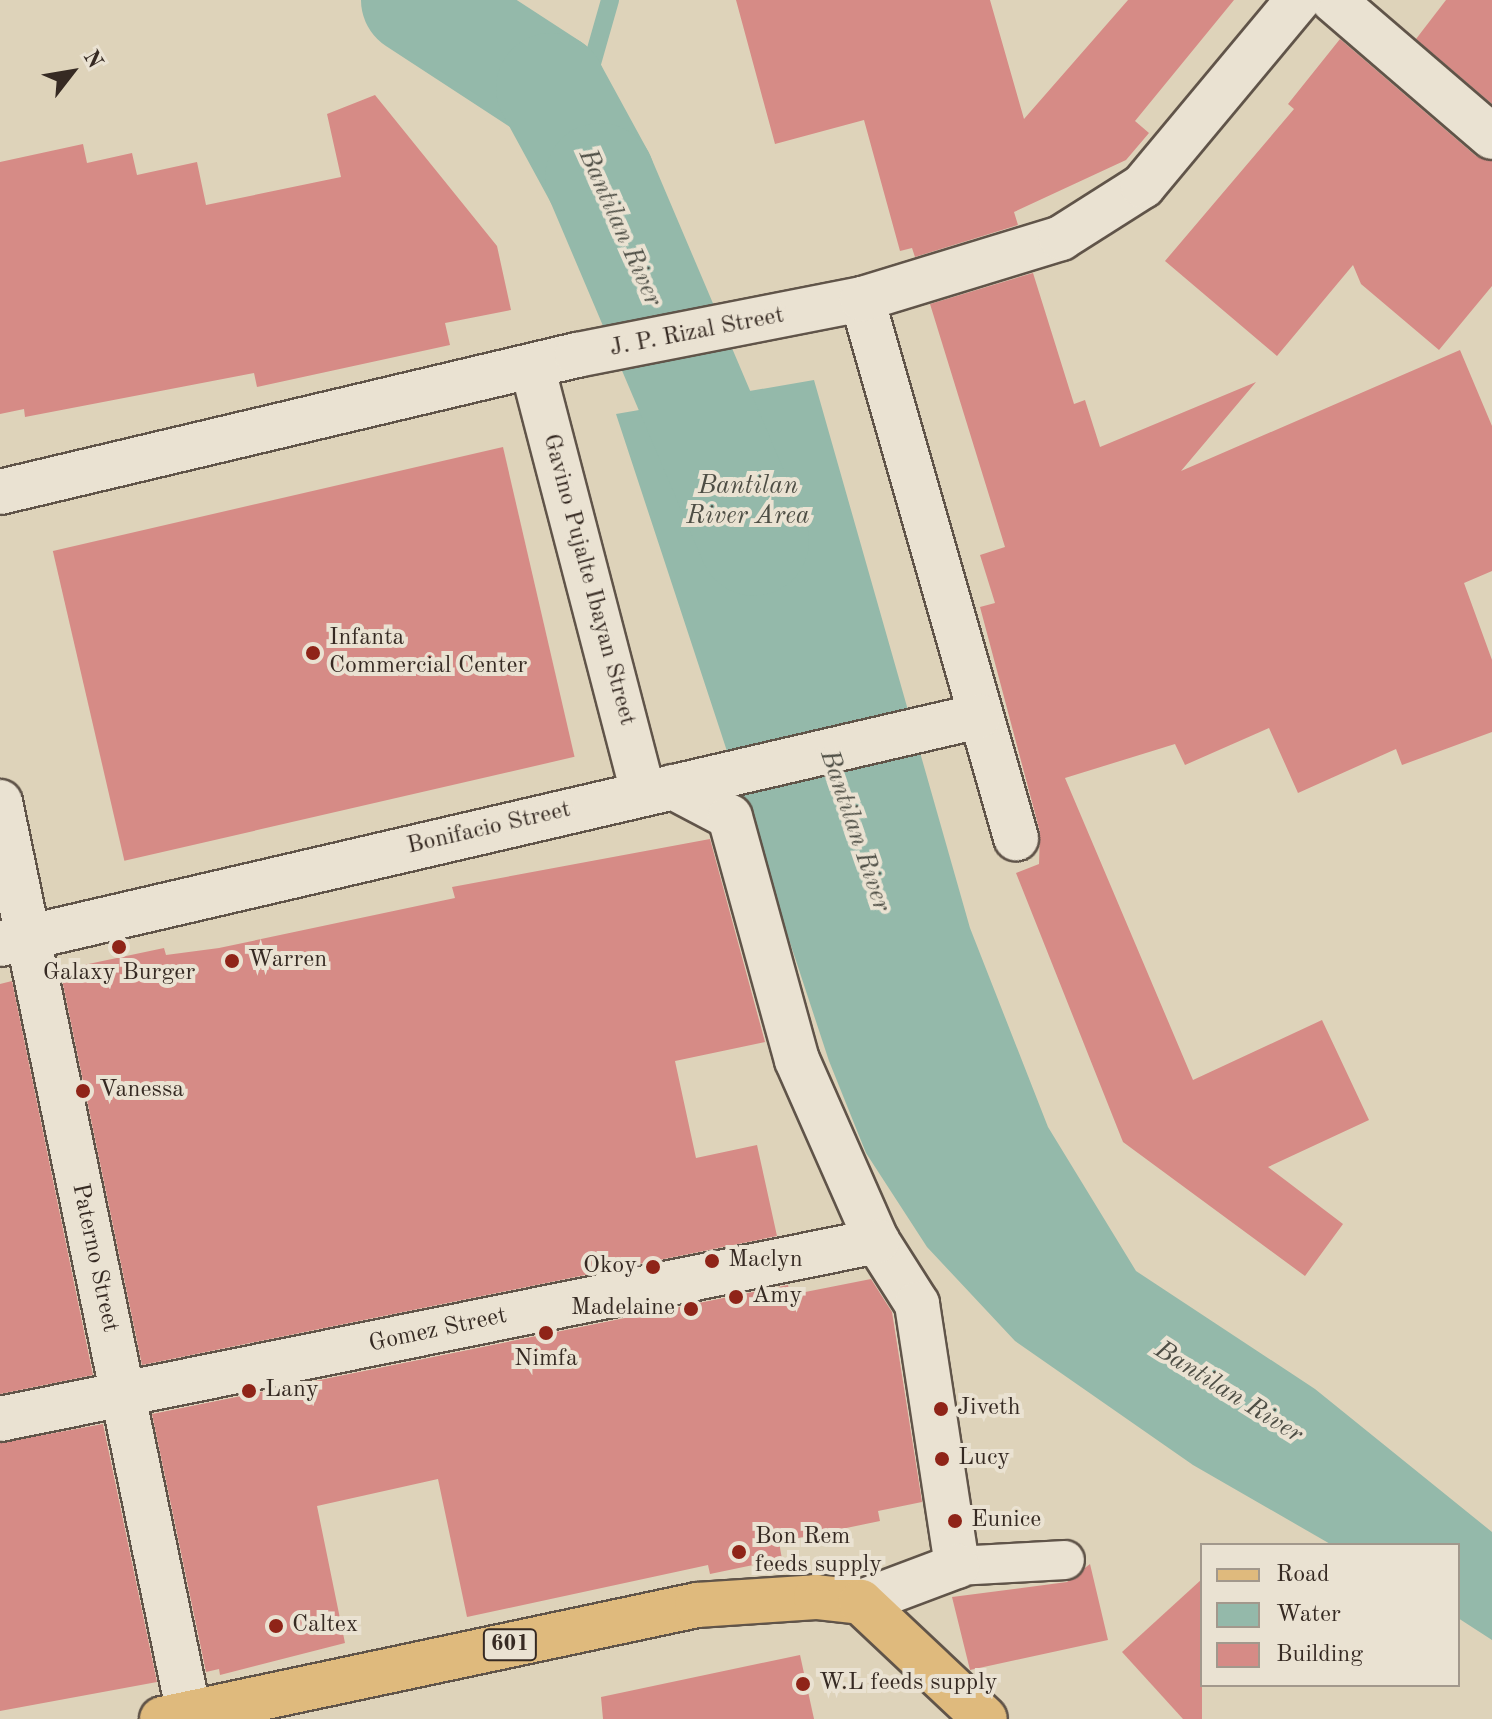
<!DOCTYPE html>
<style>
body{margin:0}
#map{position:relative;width:1492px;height:1719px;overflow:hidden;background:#ded3ba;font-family:"Old Standard TT",serif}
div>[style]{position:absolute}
.water>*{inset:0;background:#94b9aa}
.stream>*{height:18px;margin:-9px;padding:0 9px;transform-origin:9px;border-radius:9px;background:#94b9aa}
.river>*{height:110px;margin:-55px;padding:0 55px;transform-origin:55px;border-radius:55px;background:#94b9aa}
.building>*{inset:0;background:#d68b86;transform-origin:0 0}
.roads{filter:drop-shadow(2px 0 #605449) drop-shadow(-2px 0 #605449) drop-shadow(0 2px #605449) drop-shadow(0 -2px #605449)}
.service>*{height:38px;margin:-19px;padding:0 19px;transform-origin:19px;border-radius:19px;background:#eae2d2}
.minor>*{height:44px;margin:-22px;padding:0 22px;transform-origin:22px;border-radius:22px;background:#eae2d2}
.tertiary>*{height:44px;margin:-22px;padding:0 22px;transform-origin:22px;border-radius:22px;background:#eae2d2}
.primary>*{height:44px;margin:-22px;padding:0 22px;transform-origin:22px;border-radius:22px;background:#dfba7d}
.dots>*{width:22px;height:22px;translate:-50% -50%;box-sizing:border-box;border:4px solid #eae2d2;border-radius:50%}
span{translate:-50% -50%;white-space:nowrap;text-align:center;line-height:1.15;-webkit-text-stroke:8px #eae2d2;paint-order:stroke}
.shield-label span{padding:2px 6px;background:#eae2d2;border:2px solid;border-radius:6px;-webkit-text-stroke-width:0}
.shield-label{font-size:22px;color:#362a23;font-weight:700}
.street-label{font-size:24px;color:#362a23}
.poi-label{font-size:24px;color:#362a23}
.left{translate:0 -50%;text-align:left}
.right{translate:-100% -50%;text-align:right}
.water-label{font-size:26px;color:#4e4e45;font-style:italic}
.legend{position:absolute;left:1200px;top:1543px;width:260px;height:144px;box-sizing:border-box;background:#eae2d2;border:2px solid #a2988c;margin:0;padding:10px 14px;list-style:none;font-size:24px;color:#362a23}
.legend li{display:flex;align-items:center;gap:16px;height:40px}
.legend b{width:40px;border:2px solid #a2988c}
.north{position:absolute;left:32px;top:32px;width:80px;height:80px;-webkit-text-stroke:6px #eae2d2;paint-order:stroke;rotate:59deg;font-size:22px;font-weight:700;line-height:32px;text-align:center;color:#362a23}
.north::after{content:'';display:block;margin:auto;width:28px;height:36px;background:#362a23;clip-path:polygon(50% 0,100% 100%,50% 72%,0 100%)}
</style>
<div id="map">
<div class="water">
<i style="clip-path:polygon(814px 380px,970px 928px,1048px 1127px,1136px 1271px,1315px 1389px,1492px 1532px,1492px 1640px,1458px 1618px,1458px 1545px,1332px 1545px,1193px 1465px,1015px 1341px,927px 1247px,866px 1153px,829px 1061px,616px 414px)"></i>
</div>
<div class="stream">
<i style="left:573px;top:130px;width:135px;rotate:-74.1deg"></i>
</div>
<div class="river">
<i style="left:416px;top:0;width:161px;rotate:33.1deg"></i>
<i style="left:551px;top:88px;width:102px;rotate:61.4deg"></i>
<i style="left:600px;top:178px;width:394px;rotate:67deg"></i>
</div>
<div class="building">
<i style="clip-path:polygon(736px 0,990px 0,1024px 119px,1128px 0,1234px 0,1135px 121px,1149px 133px,1126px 160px,1014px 212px,1018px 225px,915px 257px,912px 248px,900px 251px,864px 120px,775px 144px)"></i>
<i style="clip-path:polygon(1446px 0,1492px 0,1492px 104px,1416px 39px)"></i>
<i style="clip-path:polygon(1340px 39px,1476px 156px,1492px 161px,1492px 286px,1439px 350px,1361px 284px,1353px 265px,1277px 356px,1165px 261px,1294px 109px,1288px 104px)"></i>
<i style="clip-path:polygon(375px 95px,497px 246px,511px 310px,445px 323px,450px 345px,257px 387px,254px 373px,25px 417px,24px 409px,0 414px,0 162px,83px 144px,87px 163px,132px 153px,137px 175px,197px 162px,206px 205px,341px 177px,327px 114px)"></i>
<i style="clip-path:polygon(1033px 273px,1074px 404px,1085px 400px,1100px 447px,1256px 382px,1181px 471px,1460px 350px,1492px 426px,1492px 571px,1464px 583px,1492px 660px,1492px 732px,1402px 765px,1396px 749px,1298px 793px,1269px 728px,1185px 765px,1175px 744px,1065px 778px,1193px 1080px,1322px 1020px,1369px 1120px,1268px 1167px,1343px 1224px,1305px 1276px,1123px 1142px,1016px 873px,1039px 864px,1040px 832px,980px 607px,995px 603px,980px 555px,1005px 547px,930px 304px)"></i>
<i style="left:503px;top:447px;width:318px;height:462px;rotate:77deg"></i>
<i style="clip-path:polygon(710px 839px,765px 1042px,675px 1061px,696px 1158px,757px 1145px,777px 1236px,142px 1365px,60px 970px,164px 948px,166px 955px,219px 948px,455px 898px,452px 887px)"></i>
<i style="clip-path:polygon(12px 981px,93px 1375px,0 1394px,0 984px)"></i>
<i style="clip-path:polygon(871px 1279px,892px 1312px,922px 1502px,878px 1511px,880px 1521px,779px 1542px,782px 1559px,710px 1574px,708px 1565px,467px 1617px,438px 1479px,317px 1506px,345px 1643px,220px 1675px,219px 1669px,206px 1672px,152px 1414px,788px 1285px,790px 1295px)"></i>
<i style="clip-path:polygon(103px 1424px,157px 1682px,0 1711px,0 1443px)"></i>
<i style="clip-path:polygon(1090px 1564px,1108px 1640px,970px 1670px,952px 1597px,1067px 1582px)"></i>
<i style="clip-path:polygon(1202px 1579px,1202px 1719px,1183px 1719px,1122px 1652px)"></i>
<i style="clip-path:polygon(800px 1655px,814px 1719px,603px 1719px,601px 1697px)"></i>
</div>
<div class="roads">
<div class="service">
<i style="left:957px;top:1566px;width:108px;rotate:-3.2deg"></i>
</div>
<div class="minor">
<i style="left:1333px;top:0;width:210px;rotate:40.7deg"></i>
<i style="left:862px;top:299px;width:561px;rotate:74.05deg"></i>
<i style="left:532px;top:366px;width:441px;rotate:75.4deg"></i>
<i style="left:673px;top:787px;width:64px;rotate:27.8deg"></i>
<i style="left:730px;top:817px;width:252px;rotate:74.6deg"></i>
<i style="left:797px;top:1060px;width:198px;rotate:66.2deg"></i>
<i style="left:877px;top:1241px;width:75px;rotate:57.6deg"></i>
<i style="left:917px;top:1304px;width:265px;rotate:81.3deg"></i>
<i style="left:957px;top:1566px;width:103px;rotate:159.4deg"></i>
<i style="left:0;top:944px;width:1005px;rotate:-13.11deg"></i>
<i style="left:0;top:1419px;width:895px;rotate:-11.47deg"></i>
</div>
<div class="tertiary">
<i style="left:0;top:492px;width:593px;rotate:-13.36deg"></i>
<i style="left:577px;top:355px;width:290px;rotate:-11.1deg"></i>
<i style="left:862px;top:299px;width:208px;rotate:-17deg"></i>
<i style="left:1061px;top:238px;width:97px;rotate:-32.4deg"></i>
<i style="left:1143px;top:186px;width:242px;rotate:-50.2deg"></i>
<i style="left:0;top:802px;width:931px;rotate:78.29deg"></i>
</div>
<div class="primary">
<i style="left:162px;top:1719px;width:547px;rotate:-12.03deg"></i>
<i style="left:697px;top:1605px;width:119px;rotate:-3.8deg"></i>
<i style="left:816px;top:1597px;width:45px;rotate:6.3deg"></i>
<i style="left:861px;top:1602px;width:170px;rotate:43.3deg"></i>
</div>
</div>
<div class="dots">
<i style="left:313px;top:653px;background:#8f2418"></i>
<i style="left:119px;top:947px;background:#8f2418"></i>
<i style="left:232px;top:961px;background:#8f2418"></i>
<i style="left:83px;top:1091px;background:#8f2418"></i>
<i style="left:712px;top:1261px;background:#8f2418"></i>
<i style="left:653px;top:1267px;background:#8f2418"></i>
<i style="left:736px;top:1297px;background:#8f2418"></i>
<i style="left:691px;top:1309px;background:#8f2418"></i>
<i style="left:546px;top:1333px;background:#8f2418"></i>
<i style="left:249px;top:1391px;background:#8f2418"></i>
<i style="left:941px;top:1409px;background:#8f2418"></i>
<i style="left:942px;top:1459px;background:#8f2418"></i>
<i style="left:955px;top:1521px;background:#8f2418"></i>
<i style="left:739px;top:1552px;background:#8f2418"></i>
<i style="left:276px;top:1626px;background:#8f2418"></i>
<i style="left:803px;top:1684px;background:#8f2418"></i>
</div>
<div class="shield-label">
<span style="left:510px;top:1645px">601</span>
</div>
<div class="street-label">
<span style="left:697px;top:333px;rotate:-11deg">J. P. Rizal Street</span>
<span style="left:588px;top:580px;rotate:75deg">Gavino Pujalte Ibayan Street</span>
<span style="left:489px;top:829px;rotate:-13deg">Bonifacio Street</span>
<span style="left:94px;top:1258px;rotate:78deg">Paterno Street</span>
<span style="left:438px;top:1331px;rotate:-12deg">Gomez Street</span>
</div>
<div class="poi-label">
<span class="left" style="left:329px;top:653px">Infanta<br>Commercial Center</span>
<span class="left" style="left:248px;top:961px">Warren</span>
<span style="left:119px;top:974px">Galaxy Burger</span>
<span class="left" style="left:99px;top:1091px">Vanessa</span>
<span class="left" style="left:728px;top:1261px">Maclyn</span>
<span class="right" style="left:637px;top:1267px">Okoy</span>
<span class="left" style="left:752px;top:1297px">Amy</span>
<span class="right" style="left:675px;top:1309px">Madelaine</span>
<span style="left:546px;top:1360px">Nimfa</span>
<span class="left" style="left:265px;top:1391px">Lany</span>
<span class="left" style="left:957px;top:1409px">Jiveth</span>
<span class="left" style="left:958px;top:1459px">Lucy</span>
<span class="left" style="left:971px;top:1521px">Eunice</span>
<span class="left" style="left:755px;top:1552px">Bon Rem<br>feeds supply</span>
<span class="left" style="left:292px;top:1626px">Caltex</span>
<span class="left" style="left:819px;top:1684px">W.L feeds supply</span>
</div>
<div class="water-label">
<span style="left:619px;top:228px;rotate:66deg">Bantilan River</span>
<span style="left:748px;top:502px">Bantilan<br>River Area</span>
<span style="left:854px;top:831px;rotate:71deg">Bantilan River</span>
<span style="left:1228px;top:1393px;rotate:32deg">Bantilan River</span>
</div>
<ul class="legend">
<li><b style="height:10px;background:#dfba7d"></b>Road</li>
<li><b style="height:22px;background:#94b9aa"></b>Water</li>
<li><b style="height:22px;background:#d68b86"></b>Building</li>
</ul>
<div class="north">N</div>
</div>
